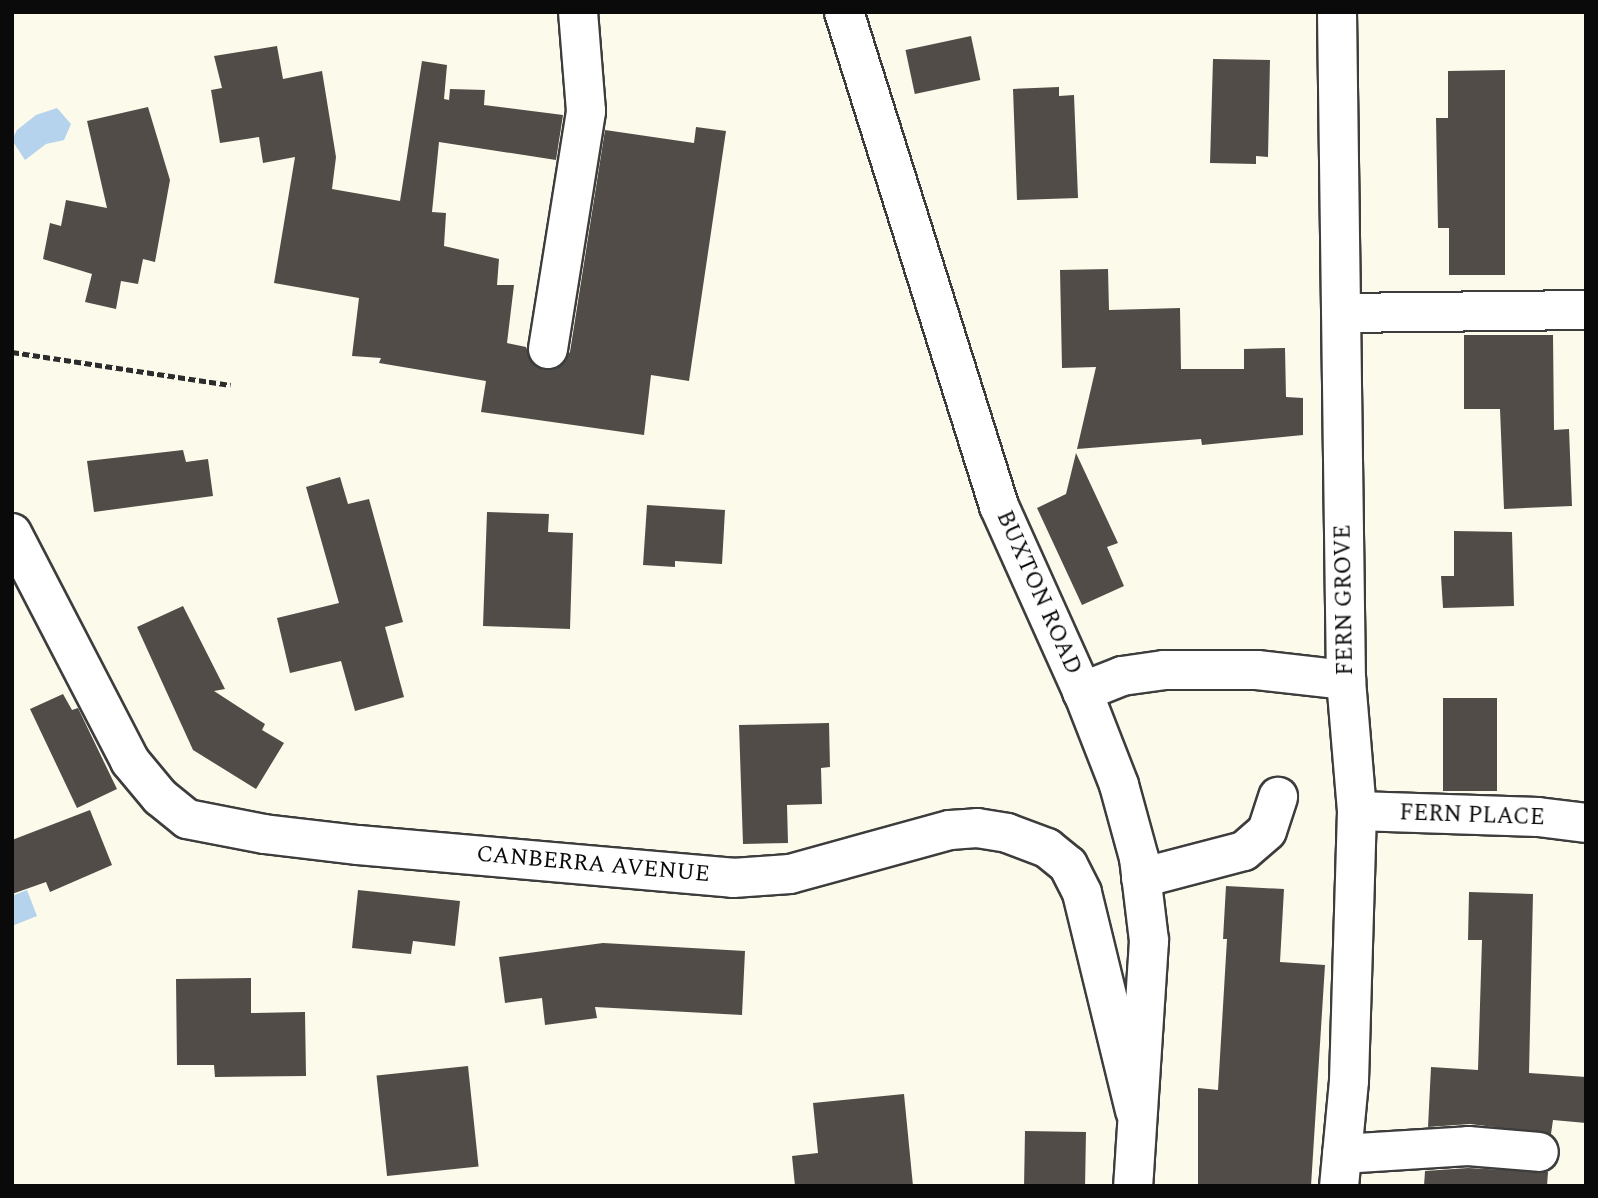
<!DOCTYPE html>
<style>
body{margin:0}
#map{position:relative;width:1598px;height:1198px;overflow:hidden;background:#fcfaea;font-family:Spectral,serif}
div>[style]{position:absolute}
.water>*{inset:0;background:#b5d3ec}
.building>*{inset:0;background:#514c48;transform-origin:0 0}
.path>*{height:4.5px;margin-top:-2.25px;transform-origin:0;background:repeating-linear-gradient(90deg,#2c2c2c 0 7px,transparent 0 10.5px)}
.roads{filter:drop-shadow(2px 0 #3d3d3d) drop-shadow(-2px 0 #3d3d3d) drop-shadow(0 2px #3d3d3d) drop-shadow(0 -2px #3d3d3d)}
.minor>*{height:38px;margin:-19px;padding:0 19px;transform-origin:19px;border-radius:19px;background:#fff}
span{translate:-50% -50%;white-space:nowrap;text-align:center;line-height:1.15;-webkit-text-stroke:7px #fff;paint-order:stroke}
.street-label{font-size:23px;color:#0a0a0a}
.frame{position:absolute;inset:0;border:14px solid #0a0a0a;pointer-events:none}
</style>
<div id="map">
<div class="water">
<i style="clip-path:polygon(57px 108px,71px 124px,64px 140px,46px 144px,25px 160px,12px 140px,17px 130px,36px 115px)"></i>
<i style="clip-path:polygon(27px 890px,37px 916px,12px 926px,12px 896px)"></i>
</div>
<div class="building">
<i style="left:971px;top:36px;width:45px;height:67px;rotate:78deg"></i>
<i style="clip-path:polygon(277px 46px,283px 79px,322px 71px,336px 157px,332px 189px,400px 201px,422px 61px,447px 65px,444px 99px,449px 100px,450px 89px,485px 90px,484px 105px,563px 115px,556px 160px,439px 142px,432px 212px,446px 213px,444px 246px,499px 259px,497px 285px,514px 285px,507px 343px,526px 347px,534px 365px,544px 370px,556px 369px,570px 352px,605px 130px,694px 143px,696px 127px,726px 131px,689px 381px,651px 375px,644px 435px,481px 412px,486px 381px,379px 363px,381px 358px,352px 356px,359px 298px,274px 283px,295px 157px,263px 163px,259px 137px,220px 143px,211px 90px,222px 88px,214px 56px)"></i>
<i style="clip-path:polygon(1213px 59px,1270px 60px,1268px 157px,1256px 156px,1256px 164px,1210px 163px)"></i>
<i style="clip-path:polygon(1505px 70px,1505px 275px,1449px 275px,1449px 228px,1438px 228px,1436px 118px,1448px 118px,1448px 71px)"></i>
<i style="clip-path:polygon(1059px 87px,1059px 96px,1074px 95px,1078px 198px,1017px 200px,1013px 89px)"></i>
<i style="clip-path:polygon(148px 107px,170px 180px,155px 262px,143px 259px,138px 284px,121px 281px,116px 309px,85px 302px,92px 274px,43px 259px,50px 223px,61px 226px,66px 200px,107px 208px,87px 121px)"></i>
<i style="clip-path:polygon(1108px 269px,1109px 310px,1180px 308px,1181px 369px,1244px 369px,1244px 349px,1285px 348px,1286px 397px,1303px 398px,1303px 435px,1202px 445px,1201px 439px,1077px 449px,1096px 367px,1062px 368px,1060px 270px)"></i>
<i style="clip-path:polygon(1464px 335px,1553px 335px,1554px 430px,1569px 429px,1572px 506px,1504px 509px,1500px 409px,1464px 409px)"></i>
<i style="clip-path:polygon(183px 450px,186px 462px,208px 459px,213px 496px,94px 512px,87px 461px)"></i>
<i style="clip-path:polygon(1076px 453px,1118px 543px,1107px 547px,1124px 586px,1082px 605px,1037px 508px,1066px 494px)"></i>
<i style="clip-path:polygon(340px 477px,348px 504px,369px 499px,403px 622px,385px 627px,404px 697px,355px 711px,341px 661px,290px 673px,277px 618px,339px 603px,306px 487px)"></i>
<i style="clip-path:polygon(647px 505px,725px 510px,722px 564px,675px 561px,675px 567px,643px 565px)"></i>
<i style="clip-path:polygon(487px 512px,549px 514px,548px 532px,573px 533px,570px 629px,483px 626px)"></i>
<i style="clip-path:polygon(1454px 531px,1512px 532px,1514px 606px,1443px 608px,1441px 576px,1454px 576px)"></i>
<i style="clip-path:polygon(183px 606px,225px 689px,214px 691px,265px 724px,262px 730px,284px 743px,256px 789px,193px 750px,137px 627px)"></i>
<i style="clip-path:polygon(63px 694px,72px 710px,78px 708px,117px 789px,77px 808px,30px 709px)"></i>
<i style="left:1443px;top:698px;width:54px;height:93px"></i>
<i style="clip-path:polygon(829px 723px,830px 767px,821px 768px,822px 804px,787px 805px,788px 843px,743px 844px,739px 725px)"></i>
<i style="clip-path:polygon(90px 810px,112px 865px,50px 892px,46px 882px,12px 894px,12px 840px)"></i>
<i style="clip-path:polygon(1226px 886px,1284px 889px,1280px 962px,1325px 965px,1311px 1186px,1198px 1186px,1198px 1088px,1218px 1090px,1227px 939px,1223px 939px)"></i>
<i style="clip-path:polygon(358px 890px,460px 901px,455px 946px,413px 941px,411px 954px,352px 948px)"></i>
<i style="clip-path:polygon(1469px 892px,1533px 894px,1529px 1073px,1586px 1077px,1586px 1123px,1553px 1120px,1551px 1134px,1470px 1124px,1428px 1127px,1431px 1067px,1478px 1070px,1482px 940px,1468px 940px)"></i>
<i style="clip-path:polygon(603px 943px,745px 951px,742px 1015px,595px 1007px,597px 1018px,545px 1025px,542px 998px,505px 1003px,499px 957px)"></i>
<i style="clip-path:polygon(251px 978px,251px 1013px,305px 1012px,306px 1076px,215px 1077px,214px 1065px,177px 1065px,176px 979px)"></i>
<i style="left:468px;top:1066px;width:101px;height:92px;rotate:84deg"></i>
<i style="clip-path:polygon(904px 1094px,913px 1186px,795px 1186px,792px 1156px,818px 1153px,813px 1103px)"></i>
<i style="left:1025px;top:1131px;width:61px;height:55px;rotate:1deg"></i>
<i style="clip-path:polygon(1468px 1168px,1548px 1172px,1547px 1186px,1424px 1186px,1425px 1171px)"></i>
</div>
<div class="path">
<i style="left:12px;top:352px;width:221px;rotate:8.6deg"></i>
</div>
<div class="roads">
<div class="minor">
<i style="left:844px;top:12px;width:518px;rotate:72.58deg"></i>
<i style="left:999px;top:506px;width:207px;rotate:65.8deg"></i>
<i style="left:1084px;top:695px;width:97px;rotate:68.7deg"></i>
<i style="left:1119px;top:785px;width:76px;rotate:74.7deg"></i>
<i style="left:1139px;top:858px;width:84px;rotate:83.1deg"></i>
<i style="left:1149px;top:941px;width:246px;rotate:93.7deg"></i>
<i style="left:1337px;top:12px;width:668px;rotate:89.23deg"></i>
<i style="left:1346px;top:680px;width:131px;rotate:85.2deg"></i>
<i style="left:1357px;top:811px;width:270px;rotate:91.7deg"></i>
<i style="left:1349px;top:1081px;width:105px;rotate:95.4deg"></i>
<i style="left:1341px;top:313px;width:245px;rotate:-0.7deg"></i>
<i style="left:548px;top:349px;width:241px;rotate:-80.9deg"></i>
<i style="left:586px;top:111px;width:99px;rotate:-94.6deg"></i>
<i style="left:12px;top:533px;width:257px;rotate:62.6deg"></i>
<i style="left:130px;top:761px;width:47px;rotate:50.2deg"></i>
<i style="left:160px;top:797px;width:35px;rotate:39deg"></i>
<i style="left:187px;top:819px;width:78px;rotate:11deg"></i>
<i style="left:264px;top:834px;width:95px;rotate:6.7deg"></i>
<i style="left:358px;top:845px;width:376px;rotate:5deg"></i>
<i style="left:733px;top:878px;width:57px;rotate:-4deg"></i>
<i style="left:790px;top:874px;width:166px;rotate:-15.4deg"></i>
<i style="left:950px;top:830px;width:27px;rotate:-4deg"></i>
<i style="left:977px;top:828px;width:30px;rotate:9deg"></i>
<i style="left:1007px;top:833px;width:43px;rotate:20.6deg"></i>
<i style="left:1047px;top:848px;width:27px;rotate:39deg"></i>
<i style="left:1068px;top:865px;width:31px;rotate:63deg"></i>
<i style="left:1082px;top:893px;width:224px;rotate:76.3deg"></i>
<i style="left:1082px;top:692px;width:43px;rotate:-21.8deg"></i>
<i style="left:1122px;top:676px;width:42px;rotate:-8.1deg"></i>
<i style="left:1164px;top:670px;width:93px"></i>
<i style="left:1257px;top:670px;width:90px;rotate:6.4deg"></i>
<i style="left:1357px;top:811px;width:181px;rotate:1.9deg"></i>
<i style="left:1538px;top:817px;width:48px;rotate:7.1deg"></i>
<i style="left:1141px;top:878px;width:106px;rotate:-14.7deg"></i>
<i style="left:1244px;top:851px;width:30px;rotate:-41deg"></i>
<i style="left:1267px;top:831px;width:36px;rotate:-72deg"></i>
<i style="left:1342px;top:1154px;width:126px;rotate:-3.6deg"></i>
<i style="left:1468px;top:1146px;width:71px;rotate:4.8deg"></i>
</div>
</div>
<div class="street-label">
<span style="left:1038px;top:593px;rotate:66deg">BUXTON ROAD</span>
<span style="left:1345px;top:600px;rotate:-91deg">FERN GROVE</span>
<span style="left:1472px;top:816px;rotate:2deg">FERN PLACE</span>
<span style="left:593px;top:865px;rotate:5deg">CANBERRA AVENUE</span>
</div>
<div class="frame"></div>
</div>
